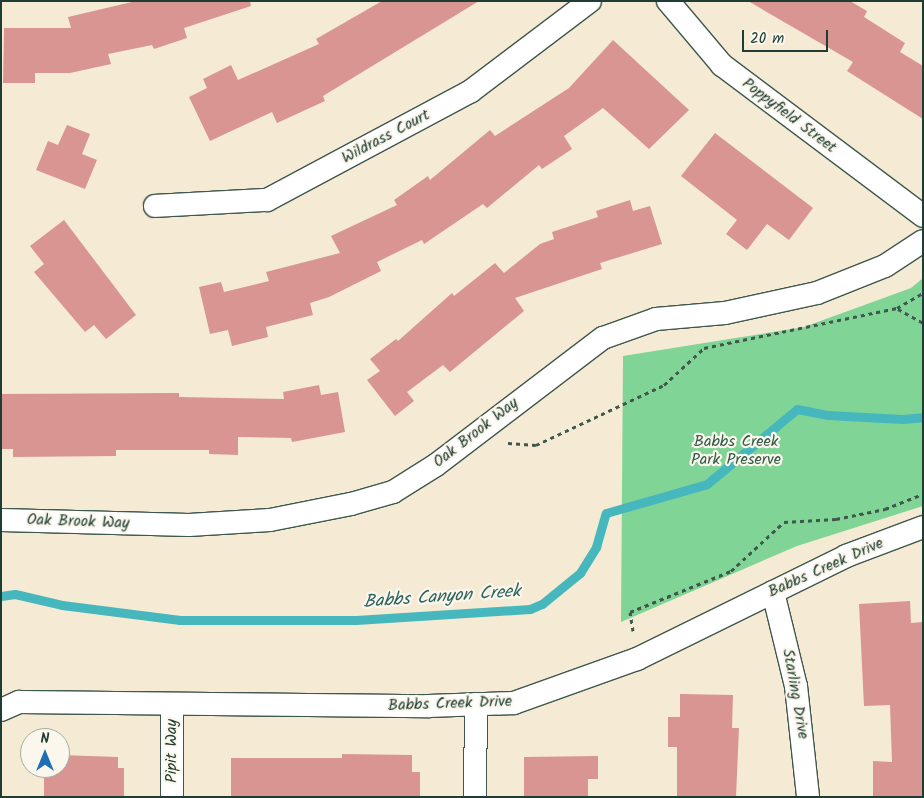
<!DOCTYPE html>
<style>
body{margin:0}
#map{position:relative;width:924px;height:798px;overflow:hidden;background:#f5ead4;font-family:Kalam,sans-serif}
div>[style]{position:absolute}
.green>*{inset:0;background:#80d496}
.stream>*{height:9px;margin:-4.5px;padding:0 4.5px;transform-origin:4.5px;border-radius:4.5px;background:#47b7be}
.building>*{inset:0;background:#d89592}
.path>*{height:3px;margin-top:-1.5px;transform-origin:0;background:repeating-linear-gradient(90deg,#3f574c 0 4px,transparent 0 8px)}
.roads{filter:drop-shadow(1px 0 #3f574c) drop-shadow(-1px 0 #3f574c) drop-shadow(0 1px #3f574c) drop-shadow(0 -1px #3f574c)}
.minor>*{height:22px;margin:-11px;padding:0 11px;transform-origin:11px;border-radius:11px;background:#fff}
span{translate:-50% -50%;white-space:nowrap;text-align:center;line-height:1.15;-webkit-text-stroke:4.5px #fbf7ec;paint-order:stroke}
.street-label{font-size:16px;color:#1f3d34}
.park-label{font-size:16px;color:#325b48}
.water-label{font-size:18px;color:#2b625d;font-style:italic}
.frame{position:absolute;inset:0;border:2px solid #1f3d34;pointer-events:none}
.north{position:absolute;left:20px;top:728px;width:50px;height:50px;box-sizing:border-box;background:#fbf7ec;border:1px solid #a3ada2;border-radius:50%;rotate:0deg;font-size:14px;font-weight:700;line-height:20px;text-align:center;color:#1f3d34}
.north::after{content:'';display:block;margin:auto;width:18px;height:22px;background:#1f6fb2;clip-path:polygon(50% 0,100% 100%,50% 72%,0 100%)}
.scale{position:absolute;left:742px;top:30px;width:86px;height:22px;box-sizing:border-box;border:2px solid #1f3d34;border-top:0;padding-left:6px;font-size:15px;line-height:18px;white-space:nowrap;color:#1f3d34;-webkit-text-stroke:4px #fbf7ec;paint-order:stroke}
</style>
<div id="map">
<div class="green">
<i style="clip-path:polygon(923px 278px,923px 506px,797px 546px,621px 622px,623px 356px,804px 327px,911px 288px)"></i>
</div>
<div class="stream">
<i style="left:1px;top:596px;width:14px;rotate:-8deg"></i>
<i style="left:15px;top:594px;width:48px;rotate:13.2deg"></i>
<i style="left:62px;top:605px;width:119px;rotate:7.2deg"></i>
<i style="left:180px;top:620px;width:176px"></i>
<i style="left:356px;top:620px;width:174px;rotate:-3.6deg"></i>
<i style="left:530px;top:609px;width:13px;rotate:-23deg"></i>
<i style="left:542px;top:604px;width:49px;rotate:-39.2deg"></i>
<i style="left:580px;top:573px;width:31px;rotate:-58deg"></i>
<i style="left:596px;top:547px;width:35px;rotate:-74deg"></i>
<i style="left:606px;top:513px;width:105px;rotate:-16deg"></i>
<i style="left:707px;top:484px;width:117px;rotate:-39.8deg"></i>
<i style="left:797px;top:409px;width:32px;rotate:11deg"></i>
<i style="left:828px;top:415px;width:74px;rotate:3.1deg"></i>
<i style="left:902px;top:419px;width:21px;rotate:-5deg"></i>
</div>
<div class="building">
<i style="clip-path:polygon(136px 1px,250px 1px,251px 6px,184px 28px,187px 38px,154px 49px,152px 45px,108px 54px,111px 64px,70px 73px,35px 73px,35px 83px,3px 83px,4px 28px,71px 28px,68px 17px)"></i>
<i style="clip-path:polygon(382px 1px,479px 1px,323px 96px,325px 101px,277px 123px,272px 112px,210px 141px,189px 97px,207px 88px,203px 79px,231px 65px,238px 80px,319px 44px,316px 39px)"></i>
<i style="clip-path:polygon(748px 1px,850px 1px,867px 11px,864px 17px,905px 43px,900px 52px,923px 66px,923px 119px,847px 71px,853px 62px)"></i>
<i style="clip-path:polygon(613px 40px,689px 110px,649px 149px,603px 108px,564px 136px,572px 149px,542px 169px,539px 165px,487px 208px,483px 204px,424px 244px,422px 240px,377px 262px,381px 271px,329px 297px,310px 303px,313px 315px,266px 327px,268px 337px,232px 346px,228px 330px,210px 334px,199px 287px,221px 282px,224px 292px,269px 281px,266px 272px,340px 253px,331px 236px,397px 205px,394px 200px,428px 176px,430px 180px,490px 130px,495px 136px,569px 88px)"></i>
<i style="clip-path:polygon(67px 125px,90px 134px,82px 154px,97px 160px,85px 189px,36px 170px,48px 141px,58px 145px)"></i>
<i style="clip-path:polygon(715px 133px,813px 208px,789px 240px,767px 224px,747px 250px,726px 234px,737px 220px,681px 176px)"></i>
<i style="clip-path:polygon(630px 200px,633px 211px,650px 206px,662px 244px,600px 263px,602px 269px,515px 298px,524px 311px,450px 372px,443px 365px,407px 392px,414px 401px,395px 416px,367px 380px,380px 371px,370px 359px,396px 339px,398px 341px,452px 293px,454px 296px,495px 263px,504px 273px,540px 244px,554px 239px,552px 232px,598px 217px,596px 211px)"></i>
<i style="clip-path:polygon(64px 220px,136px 315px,106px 339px,94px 325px,85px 332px,34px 272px,44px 264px,30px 246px)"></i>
<i style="clip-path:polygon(319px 385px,321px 395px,338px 392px,345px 432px,292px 442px,291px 438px,238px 437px,238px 455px,209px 454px,209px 450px,116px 450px,116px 456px,13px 457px,13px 449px,1px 449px,1px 394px,179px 393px,179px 397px,284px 399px,283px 392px)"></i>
<i style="clip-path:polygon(910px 601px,911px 623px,923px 622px,923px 797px,873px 797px,873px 761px,892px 762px,890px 705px,864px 706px,859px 604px)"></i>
<i style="clip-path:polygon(680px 694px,733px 695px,732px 728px,739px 728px,736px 797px,677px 797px,677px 747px,668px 747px,668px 717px,680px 717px)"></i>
<i style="clip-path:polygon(342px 754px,412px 755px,412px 772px,420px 772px,420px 797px,231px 797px,231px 758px,342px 758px)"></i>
<i style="clip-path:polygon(60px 755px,118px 757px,118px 768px,124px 768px,124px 797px,44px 797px,44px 775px,52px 775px,52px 768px,60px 768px)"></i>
<i style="clip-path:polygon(598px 756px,598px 779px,588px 779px,588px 797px,524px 797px,524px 757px)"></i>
</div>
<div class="path">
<i style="left:898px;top:309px;width:29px;rotate:29deg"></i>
<i style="left:508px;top:443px;width:28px;rotate:4deg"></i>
<i style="left:536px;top:445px;width:141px;rotate:-25.1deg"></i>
<i style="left:664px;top:385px;width:54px;rotate:-42.8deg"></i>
<i style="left:704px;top:348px;width:197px;rotate:-11.7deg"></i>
<i style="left:897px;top:308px;width:30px;rotate:-30deg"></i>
<i style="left:633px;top:631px;width:19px;rotate:-99deg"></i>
<i style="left:630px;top:612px;width:109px;rotate:-22.1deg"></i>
<i style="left:731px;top:571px;width:72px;rotate:-42.8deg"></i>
<i style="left:784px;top:522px;width:52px;rotate:-3.3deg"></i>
<i style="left:836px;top:519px;width:50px;rotate:-11.5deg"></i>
<i style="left:885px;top:509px;width:41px;rotate:-21.5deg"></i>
</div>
<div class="roads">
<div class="minor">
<i style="left:668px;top:1px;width:84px;rotate:49.8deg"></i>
<i style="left:722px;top:65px;width:251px;rotate:36.9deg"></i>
<i style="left:155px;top:206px;width:112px;rotate:-3.1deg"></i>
<i style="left:267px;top:200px;width:231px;rotate:-28.1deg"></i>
<i style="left:471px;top:91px;width:149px;rotate:-37.1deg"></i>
<i style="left:1px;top:520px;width:188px;rotate:1.5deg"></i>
<i style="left:189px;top:525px;width:81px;rotate:-3.5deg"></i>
<i style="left:270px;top:520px;width:83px;rotate:-11.2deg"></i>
<i style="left:351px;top:504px;width:44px;rotate:-15.9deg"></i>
<i style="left:393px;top:492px;width:51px;rotate:-32.1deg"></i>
<i style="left:436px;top:465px;width:210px;rotate:-37.3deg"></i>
<i style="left:603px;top:338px;width:56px;rotate:-19.7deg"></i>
<i style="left:656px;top:319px;width:69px;rotate:-5deg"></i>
<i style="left:725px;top:313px;width:94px;rotate:-12.3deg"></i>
<i style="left:817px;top:293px;width:73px;rotate:-21.7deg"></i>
<i style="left:885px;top:266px;width:45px;rotate:-33.3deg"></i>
<i style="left:773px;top:592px;width:97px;rotate:76.3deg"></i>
<i style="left:796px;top:686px;width:112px;rotate:83.8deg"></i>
<i style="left:172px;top:705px;width:92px;rotate:90deg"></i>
<i style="left:1px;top:710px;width:20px;rotate:-24deg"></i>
<i style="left:19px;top:702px;width:409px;rotate:0.6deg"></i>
<i style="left:428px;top:706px;width:86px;rotate:-2deg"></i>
<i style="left:514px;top:703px;width:131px;rotate:-19.7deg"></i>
<i style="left:637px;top:659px;width:233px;rotate:-26.2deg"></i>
<i style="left:846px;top:556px;width:82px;rotate:-20.6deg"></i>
<i style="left:475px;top:797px;width:93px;rotate:-89.4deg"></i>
</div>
</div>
<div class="street-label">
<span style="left:789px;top:116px;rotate:37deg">Poppyfield Street</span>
<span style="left:386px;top:137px;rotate:-28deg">Wildrass Court</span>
<span style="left:476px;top:433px;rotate:-38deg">Oak Brook Way</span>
<span style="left:78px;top:522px;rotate:2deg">Oak Brook Way</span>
<span style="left:826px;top:568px;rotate:-24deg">Babbs Creek Drive</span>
<span style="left:795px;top:694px;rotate:80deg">Starling Drive</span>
<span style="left:450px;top:704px;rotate:-2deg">Babbs Creek Drive</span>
<span style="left:172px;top:751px;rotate:-90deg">Pipit Way</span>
</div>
<div class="park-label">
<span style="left:736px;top:451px">Babbs Creek<br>Park Preserve</span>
</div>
<div class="water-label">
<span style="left:442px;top:598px;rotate:-4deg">Babbs Canyon Creek</span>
</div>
<div class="frame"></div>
<div class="north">N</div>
<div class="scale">20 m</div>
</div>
